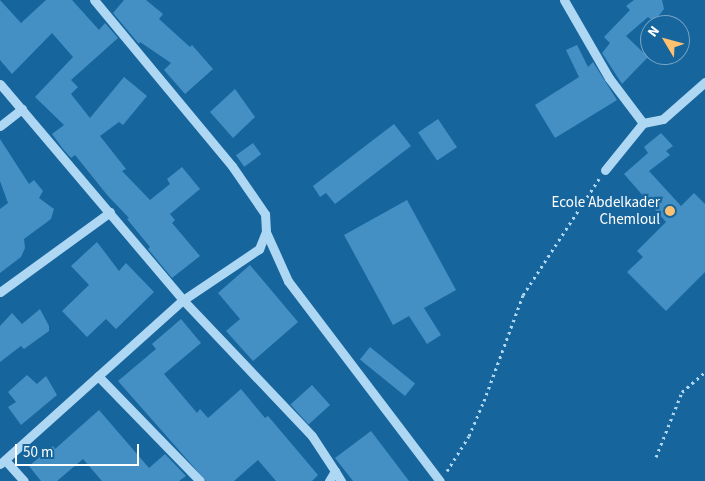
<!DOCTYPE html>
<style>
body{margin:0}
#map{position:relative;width:705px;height:481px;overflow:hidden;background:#17659d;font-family:"Source Sans 3",sans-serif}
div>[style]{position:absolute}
.building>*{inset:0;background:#4490c5;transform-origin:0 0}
.path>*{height:3px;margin-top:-1.5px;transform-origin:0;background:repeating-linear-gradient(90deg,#aed7f3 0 2.5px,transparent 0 6.5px)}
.minor>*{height:9px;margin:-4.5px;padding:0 4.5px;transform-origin:4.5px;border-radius:4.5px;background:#aed7f3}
.dots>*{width:14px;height:14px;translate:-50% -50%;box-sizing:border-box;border:2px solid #17659d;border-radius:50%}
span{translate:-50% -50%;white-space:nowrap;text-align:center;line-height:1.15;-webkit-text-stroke:4.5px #17659d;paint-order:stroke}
.poi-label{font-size:15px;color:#fff}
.right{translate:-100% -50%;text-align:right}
.north{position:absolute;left:640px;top:15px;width:50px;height:50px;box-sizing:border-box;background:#17659d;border:1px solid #74a3c4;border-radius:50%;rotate:307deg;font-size:14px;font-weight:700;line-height:20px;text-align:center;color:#fff}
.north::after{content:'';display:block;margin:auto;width:18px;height:22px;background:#ffc06f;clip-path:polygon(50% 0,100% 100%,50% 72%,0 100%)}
.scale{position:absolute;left:15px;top:444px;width:124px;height:22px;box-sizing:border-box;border:2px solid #fff;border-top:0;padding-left:6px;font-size:15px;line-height:18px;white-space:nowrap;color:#fff;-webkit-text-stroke:4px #17659d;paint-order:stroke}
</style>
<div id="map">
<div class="building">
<i style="clip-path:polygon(0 0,21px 23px,46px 0,72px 0,99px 30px,105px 23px,118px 38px,71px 80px,78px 87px,71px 94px,90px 118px,124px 77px,147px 96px,123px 125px,119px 122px,100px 136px,126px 169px,122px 171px,150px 200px,170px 184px,167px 179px,182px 167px,200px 189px,170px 214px,175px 220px,172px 223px,200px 256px,172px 278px,148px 249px,150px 247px,127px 219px,129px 218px,108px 196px,75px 155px,71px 158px,63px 149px,52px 134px,64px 125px,35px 97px,73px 57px,52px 33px,12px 74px,0 60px)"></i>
<i style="clip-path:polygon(124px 0,146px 0,163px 14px,159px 19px,190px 47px,192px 45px,213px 69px,185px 94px,164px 70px,171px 63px,140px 42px,139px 44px,113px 13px)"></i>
<i style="clip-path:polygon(634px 0,662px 0,664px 9px,654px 22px,648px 17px,626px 36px,648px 57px,622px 84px,602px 53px,610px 43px,604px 37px,630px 10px,626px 6px)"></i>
<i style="clip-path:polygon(577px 45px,588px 67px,593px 62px,617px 100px,555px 138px,535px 105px,579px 77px,566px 50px)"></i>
<i style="clip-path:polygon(235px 89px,255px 117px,233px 138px,210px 112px)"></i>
<i style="left:438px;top:119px;width:34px;height:24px;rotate:56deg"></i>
<i style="clip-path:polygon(394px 124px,411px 146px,335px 204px,326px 193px,320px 197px,313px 186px)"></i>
<i style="clip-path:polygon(661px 133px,673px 146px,666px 151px,670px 155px,649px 171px,681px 206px,694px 193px,705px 204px,705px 272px,666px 311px,627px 272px,643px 257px,637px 251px,666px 222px,624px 174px,648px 153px,644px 147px)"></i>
<i style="clip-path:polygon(0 139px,29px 184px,34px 180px,43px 191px,39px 198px,54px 209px,51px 219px,24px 239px,25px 248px,21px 257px,0 273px,0 209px,8px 203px,0 181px)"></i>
<i style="left:253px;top:143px;width:14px;height:21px;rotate:54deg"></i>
<i style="clip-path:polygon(407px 200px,456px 290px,424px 308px,441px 335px,427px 344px,409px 316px,393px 325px,344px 235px)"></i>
<i style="clip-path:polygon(97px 242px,119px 271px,126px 263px,154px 292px,116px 329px,106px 319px,87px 337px,62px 311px,89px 285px,71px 266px)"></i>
<i style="clip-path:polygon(250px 265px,298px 322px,253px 361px,226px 331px,240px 319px,218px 293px)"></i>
<i style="clip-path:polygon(40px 309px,49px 326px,49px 331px,24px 349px,21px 346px,0 362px,0 326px,12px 313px,22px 324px)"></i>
<i style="clip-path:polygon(181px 319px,201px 343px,164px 374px,197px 413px,200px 409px,208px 418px,241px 389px,265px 418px,268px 416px,318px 475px,312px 481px,276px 481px,258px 460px,234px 481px,206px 481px,118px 381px,156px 349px,152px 344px)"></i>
<i style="left:370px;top:347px;width:58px;height:16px;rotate:39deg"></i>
<i style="clip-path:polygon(27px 375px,37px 384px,46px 376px,57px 395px,21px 425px,8px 407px,16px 402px,8px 392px)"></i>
<i style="left:312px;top:385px;width:27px;height:29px;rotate:48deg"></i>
<i style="clip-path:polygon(99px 410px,149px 468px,165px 454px,186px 476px,179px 481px,102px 481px,83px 459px,57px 481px,41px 481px,29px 466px,53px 446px,55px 449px)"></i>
<i style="clip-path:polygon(371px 431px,409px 481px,353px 481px,335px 458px)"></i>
</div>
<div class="path">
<i style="left:656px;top:457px;width:70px;rotate:-68.2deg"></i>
<i style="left:682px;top:392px;width:30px;rotate:-41deg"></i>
<i style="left:447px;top:471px;width:41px;rotate:-57.8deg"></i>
<i style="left:469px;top:436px;width:38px;rotate:-67deg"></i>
<i style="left:484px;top:401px;width:113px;rotate:-69.8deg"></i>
<i style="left:523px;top:295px;width:139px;rotate:-56.8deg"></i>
</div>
<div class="minor">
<i style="left:564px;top:0;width:90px;rotate:60deg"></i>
<i style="left:609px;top:78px;width:56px;rotate:52.9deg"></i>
<i style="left:643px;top:123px;width:20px;rotate:-11deg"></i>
<i style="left:663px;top:119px;width:56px;rotate:-41.4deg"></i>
<i style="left:0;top:84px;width:283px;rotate:49.7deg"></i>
<i style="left:183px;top:300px;width:187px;rotate:46.5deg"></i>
<i style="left:312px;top:436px;width:42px;rotate:56.7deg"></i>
<i style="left:335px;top:471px;width:12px;rotate:121deg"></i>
<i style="left:0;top:126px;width:28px;rotate:-38deg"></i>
<i style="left:605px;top:170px;width:60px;rotate:-51deg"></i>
<i style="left:266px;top:232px;width:54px;rotate:65.8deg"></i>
<i style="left:288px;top:281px;width:251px;rotate:52.8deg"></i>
<i style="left:0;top:292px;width:136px;rotate:-36deg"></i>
<i style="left:98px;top:376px;width:146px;rotate:45.8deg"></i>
<i style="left:5px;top:460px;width:28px;rotate:48deg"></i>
<i style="left:0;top:464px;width:246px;rotate:-41.9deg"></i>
<i style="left:183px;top:300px;width:92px;rotate:-33.9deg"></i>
<i style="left:259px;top:249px;width:18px;rotate:-68deg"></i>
<i style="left:266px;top:232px;width:18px;rotate:-93deg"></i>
<i style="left:265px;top:214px;width:58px;rotate:-124.5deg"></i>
<i style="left:232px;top:166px;width:216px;rotate:-129.7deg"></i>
<i style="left:335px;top:471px;width:12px;rotate:59deg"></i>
</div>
<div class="dots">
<i style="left:670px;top:211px;background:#ffc06f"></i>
</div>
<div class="poi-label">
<span class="right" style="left:660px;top:211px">Ecole Abdelkader<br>Chemloul</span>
</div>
<div class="north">N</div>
<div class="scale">50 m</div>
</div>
